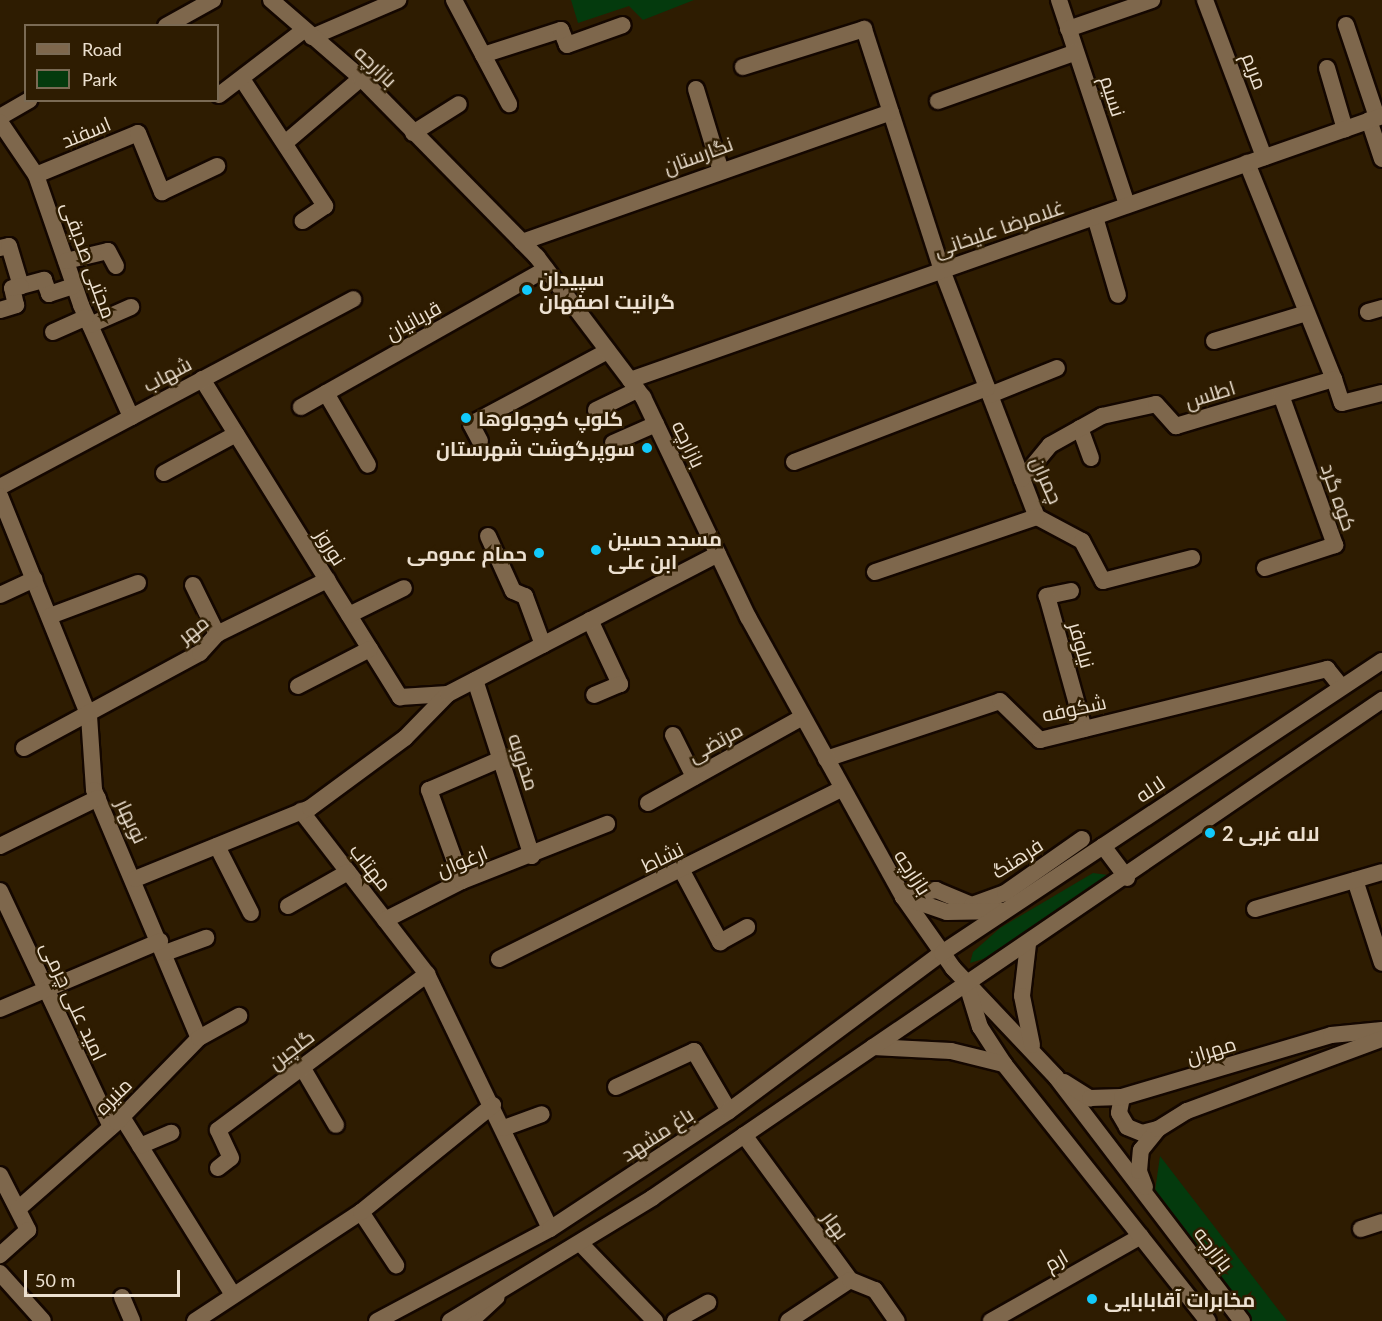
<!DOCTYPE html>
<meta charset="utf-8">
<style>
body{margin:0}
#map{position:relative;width:1382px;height:1321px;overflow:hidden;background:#2e1c01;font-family:Lato,Cairo,sans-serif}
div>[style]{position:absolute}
.green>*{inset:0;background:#043a0d}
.roads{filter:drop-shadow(2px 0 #140700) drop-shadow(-2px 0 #140700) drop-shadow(0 2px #140700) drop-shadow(0 -2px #140700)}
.minor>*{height:16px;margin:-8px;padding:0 8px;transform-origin:8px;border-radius:8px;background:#7e674c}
.tertiary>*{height:16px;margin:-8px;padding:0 8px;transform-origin:8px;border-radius:8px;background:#7e674c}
.secondary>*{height:16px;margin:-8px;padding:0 8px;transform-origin:8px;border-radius:8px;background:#7e674c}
.dots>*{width:16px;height:16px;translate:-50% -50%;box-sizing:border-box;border:3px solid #2e1c01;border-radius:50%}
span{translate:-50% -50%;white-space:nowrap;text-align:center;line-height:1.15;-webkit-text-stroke:5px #2e1c01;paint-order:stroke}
.street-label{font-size:20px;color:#ece0d0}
.poi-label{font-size:20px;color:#ece0d0;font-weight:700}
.left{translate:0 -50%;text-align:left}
.right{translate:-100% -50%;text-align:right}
.legend{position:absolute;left:24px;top:24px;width:195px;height:78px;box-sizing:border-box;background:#2e1c01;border:2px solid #7a6a54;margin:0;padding:8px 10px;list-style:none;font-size:18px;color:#ece0d0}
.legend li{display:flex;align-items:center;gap:12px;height:30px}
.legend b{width:30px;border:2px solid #7a6a54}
.scale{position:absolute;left:24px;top:1270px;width:156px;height:27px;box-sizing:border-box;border:3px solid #ece0d0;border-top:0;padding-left:8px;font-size:18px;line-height:21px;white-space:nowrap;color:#ece0d0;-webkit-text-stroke:4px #2e1c01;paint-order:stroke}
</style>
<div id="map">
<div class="green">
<i style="clip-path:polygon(571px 0,694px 0,643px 20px,629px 6px,578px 23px)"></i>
<i style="clip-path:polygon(1093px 873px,1108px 875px,986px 958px,970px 963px,973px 952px,1000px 928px)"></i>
<i style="clip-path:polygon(1160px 1156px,1287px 1321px,1252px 1321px,1155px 1191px)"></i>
</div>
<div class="roads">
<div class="minor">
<i style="left:454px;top:0;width:118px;rotate:62.1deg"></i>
<i style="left:1059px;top:0;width:216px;rotate:71.6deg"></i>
<i style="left:1205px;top:0;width:168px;rotate:69.4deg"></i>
<i style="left:1346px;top:25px;width:97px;rotate:71.4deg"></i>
<i style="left:166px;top:26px;width:54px;rotate:-29deg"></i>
<i style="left:1068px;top:29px;width:89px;rotate:-19deg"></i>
<i style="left:312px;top:37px;width:94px;rotate:-23.3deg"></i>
<i style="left:483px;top:55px;width:82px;rotate:-17.8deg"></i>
<i style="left:561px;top:30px;width:16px;rotate:68deg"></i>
<i style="left:567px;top:45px;width:59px;rotate:-19.7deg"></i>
<i style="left:743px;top:67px;width:127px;rotate:-17.4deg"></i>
<i style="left:864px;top:29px;width:253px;rotate:72.1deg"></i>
<i style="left:942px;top:270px;width:265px;rotate:69deg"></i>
<i style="left:1037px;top:517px;width:51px;rotate:28.1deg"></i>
<i style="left:1082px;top:541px;width:45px;rotate:62.3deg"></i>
<i style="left:1103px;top:581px;width:92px;rotate:-14.5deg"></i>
<i style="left:1327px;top:68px;width:64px;rotate:73.6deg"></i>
<i style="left:242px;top:79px;width:152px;rotate:56.8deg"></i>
<i style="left:325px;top:206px;width:27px;rotate:146deg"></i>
<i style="left:696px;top:89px;width:83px;rotate:73.1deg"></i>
<i style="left:219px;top:95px;width:107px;rotate:-37.4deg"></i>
<i style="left:938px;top:101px;width:146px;rotate:-19.5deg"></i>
<i style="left:0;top:117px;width:34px;rotate:-30deg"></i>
<i style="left:1369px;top:120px;width:41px;rotate:71.6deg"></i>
<i style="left:0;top:122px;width:64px;rotate:55.8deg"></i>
<i style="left:36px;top:175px;width:138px;rotate:70.9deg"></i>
<i style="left:81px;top:305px;width:123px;rotate:65.9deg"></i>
<i style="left:413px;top:133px;width:54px;rotate:-32.2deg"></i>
<i style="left:285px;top:143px;width:100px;rotate:-40.5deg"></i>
<i style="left:1247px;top:163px;width:233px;rotate:68.1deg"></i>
<i style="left:36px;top:175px;width:110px;rotate:-22.4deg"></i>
<i style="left:138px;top:133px;width:64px;rotate:67.9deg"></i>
<i style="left:162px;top:192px;width:61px;rotate:-25.3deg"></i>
<i style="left:1095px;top:217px;width:81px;rotate:73.6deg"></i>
<i style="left:522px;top:242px;width:391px;rotate:-19.4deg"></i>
<i style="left:0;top:248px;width:9px;rotate:-13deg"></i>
<i style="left:9px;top:246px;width:42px;rotate:73.3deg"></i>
<i style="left:21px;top:286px;width:24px;rotate:-15deg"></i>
<i style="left:44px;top:280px;width:15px;rotate:70deg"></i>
<i style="left:49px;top:294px;width:26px;rotate:-18deg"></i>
<i style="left:66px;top:261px;width:43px;rotate:-13.4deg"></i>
<i style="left:108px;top:251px;width:17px;rotate:62deg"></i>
<i style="left:0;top:310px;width:17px;rotate:-17deg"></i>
<i style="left:16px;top:305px;width:17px;rotate:-103deg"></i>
<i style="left:12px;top:288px;width:9px;rotate:-13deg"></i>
<i style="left:1368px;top:312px;width:15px;rotate:-16deg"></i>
<i style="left:90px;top:325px;width:45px;rotate:-23.7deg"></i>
<i style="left:53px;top:332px;width:36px;rotate:-24deg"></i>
<i style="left:1214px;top:341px;width:97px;rotate:-16.8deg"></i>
<i style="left:202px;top:379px;width:375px;rotate:58.1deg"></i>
<i style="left:400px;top:697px;width:48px;rotate:-3.6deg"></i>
<i style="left:630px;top:380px;width:797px;rotate:-19.34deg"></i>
<i style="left:326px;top:393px;width:83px;rotate:59.7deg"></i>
<i style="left:990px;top:395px;width:72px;rotate:-21.9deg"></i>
<i style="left:301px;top:407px;width:281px;rotate:-29.4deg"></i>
<i style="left:596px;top:410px;width:46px;rotate:-26deg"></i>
<i style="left:1080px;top:428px;width:32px;rotate:70deg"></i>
<i style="left:480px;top:441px;width:19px;rotate:-118deg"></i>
<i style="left:471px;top:424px;width:155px;rotate:-28.1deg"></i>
<i style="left:613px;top:443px;width:47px;rotate:-23.8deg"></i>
<i style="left:794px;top:462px;width:207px;rotate:-21deg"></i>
<i style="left:164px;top:473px;width:82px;rotate:-28.4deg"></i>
<i style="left:1022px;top:479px;width:44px;rotate:-50.5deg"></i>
<i style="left:1050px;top:445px;width:60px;rotate:-29.1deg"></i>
<i style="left:1102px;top:416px;width:55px;rotate:-12.5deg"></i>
<i style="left:1156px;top:404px;width:30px;rotate:48deg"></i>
<i style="left:1176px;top:426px;width:165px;rotate:-16.6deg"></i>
<i style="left:1334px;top:379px;width:25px;rotate:72deg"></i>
<i style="left:1342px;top:403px;width:41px;rotate:-14deg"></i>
<i style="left:0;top:487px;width:400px;rotate:-28deg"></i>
<i style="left:0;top:496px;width:237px;rotate:68deg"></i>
<i style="left:89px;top:716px;width:74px;rotate:86.1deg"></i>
<i style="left:94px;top:790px;width:269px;rotate:67.1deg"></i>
<i style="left:488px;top:536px;width:60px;rotate:65.6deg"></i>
<i style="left:513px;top:591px;width:13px;rotate:23deg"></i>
<i style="left:525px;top:596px;width:52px;rotate:69.8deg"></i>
<i style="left:1265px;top:568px;width:74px;rotate:-18.2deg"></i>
<i style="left:1335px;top:545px;width:159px;rotate:-109.8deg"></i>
<i style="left:875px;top:572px;width:171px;rotate:-18.8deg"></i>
<i style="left:193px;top:585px;width:55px;rotate:63.9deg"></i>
<i style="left:1071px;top:591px;width:25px;rotate:168deg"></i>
<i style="left:1047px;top:596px;width:138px;rotate:74.5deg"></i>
<i style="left:0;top:595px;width:38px;rotate:-25deg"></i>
<i style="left:349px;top:615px;width:61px;rotate:-26.1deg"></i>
<i style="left:50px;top:616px;width:94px;rotate:-20.6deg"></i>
<i style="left:590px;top:620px;width:71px;rotate:64.9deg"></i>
<i style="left:620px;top:684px;width:28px;rotate:157deg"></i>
<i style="left:475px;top:680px;width:185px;rotate:72.1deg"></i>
<i style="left:298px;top:686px;width:81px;rotate:-27.2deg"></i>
<i style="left:673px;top:735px;width:47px;rotate:63.4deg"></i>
<i style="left:24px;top:748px;width:200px;rotate:-28.4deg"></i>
<i style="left:200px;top:653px;width:25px;rotate:-48deg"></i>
<i style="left:217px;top:634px;width:123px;rotate:-26.1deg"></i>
<i style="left:826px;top:759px;width:183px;rotate:-18.4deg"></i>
<i style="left:1000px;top:701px;width:56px;rotate:44.3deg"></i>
<i style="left:1040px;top:740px;width:296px;rotate:-13.9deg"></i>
<i style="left:1327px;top:669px;width:22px;rotate:51deg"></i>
<i style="left:648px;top:803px;width:175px;rotate:-29.1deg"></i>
<i style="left:301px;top:811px;width:206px;rotate:52.3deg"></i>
<i style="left:427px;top:974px;width:283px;rotate:64.2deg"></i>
<i style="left:0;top:846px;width:109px;rotate:-26.1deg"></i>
<i style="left:217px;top:846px;width:75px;rotate:63.1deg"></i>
<i style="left:682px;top:871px;width:81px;rotate:61.8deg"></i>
<i style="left:720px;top:942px;width:31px;rotate:-29deg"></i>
<i style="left:135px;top:879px;width:189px;rotate:-22.1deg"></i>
<i style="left:310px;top:808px;width:118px;rotate:-36.4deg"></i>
<i style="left:405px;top:738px;width:62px;rotate:-45.7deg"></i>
<i style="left:448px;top:694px;width:304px;rotate:-27.4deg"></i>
<i style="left:1355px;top:880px;width:87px;rotate:72deg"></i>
<i style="left:462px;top:881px;width:97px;rotate:-109.9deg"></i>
<i style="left:429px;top:790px;width:78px;rotate:-23.3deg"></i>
<i style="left:0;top:891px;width:261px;rotate:64.8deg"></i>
<i style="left:903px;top:897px;width:34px;rotate:-12deg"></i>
<i style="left:936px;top:890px;width:39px;rotate:23deg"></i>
<i style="left:972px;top:905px;width:35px;rotate:-20deg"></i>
<i style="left:1005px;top:893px;width:94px;rotate:-35deg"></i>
<i style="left:288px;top:906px;width:69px;rotate:-29.5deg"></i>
<i style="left:1255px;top:909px;width:132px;rotate:-16.2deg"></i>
<i style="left:385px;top:920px;width:86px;rotate:-26.9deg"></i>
<i style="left:462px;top:881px;width:156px;rotate:-21.5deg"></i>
<i style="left:165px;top:953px;width:44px;rotate:-20.1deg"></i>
<i style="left:499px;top:959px;width:383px;rotate:-26.4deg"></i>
<i style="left:0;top:1009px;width:174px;rotate:-23deg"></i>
<i style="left:302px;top:1067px;width:67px;rotate:59.6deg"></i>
<i style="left:616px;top:1087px;width:86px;rotate:-24.8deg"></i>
<i style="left:694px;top:1051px;width:69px;rotate:59.7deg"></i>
<i style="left:122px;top:1117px;width:208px;rotate:58deg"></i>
<i style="left:504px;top:1128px;width:40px;rotate:-20.2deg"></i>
<i style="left:744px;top:1135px;width:180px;rotate:53.8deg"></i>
<i style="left:850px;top:1280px;width:74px;rotate:146.5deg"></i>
<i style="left:140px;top:1146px;width:34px;rotate:-23deg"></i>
<i style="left:218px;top:1168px;width:16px;rotate:-38deg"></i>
<i style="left:231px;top:1158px;width:31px;rotate:-115deg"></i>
<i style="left:218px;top:1130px;width:261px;rotate:-36.7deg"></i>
<i style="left:0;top:1175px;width:62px;rotate:63deg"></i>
<i style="left:28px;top:1230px;width:38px;rotate:138deg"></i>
<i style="left:18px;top:1209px;width:132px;rotate:-41.3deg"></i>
<i style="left:117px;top:1122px;width:117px;rotate:-45.7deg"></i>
<i style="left:199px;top:1038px;width:46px;rotate:-28.8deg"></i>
<i style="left:361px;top:1212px;width:64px;rotate:56.6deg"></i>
<i style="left:1361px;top:1229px;width:22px;rotate:-18deg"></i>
<i style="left:581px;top:1244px;width:107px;rotate:46.1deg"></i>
<i style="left:0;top:1273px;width:64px;rotate:48.1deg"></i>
<i style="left:850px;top:1280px;width:27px;rotate:22deg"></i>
<i style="left:875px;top:1290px;width:38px;rotate:55deg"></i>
<i style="left:122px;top:1297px;width:26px;rotate:67deg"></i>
<i style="left:195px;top:1321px;width:199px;rotate:-33.3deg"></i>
<i style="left:361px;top:1212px;width:170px;rotate:-39deg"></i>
<i style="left:471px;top:1321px;width:35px;rotate:-43deg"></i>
<i style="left:675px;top:1321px;width:38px;rotate:-29deg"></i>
<i style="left:991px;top:1321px;width:172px;rotate:-29.5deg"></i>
</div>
<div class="tertiary">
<i style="left:1122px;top:1097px;width:16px;rotate:101deg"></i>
<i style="left:1119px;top:1113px;width:16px;rotate:60deg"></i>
<i style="left:1127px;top:1127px;width:16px;rotate:22deg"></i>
<i style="left:1142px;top:1133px;width:16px;rotate:-14deg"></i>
</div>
<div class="secondary">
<i style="left:271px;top:0;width:119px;rotate:40.9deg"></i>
<i style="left:361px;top:78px;width:251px;rotate:45.5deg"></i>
<i style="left:537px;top:257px;width:176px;rotate:52.9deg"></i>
<i style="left:643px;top:397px;width:244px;rotate:64.5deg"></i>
<i style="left:748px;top:617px;width:320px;rotate:61deg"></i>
<i style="left:903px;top:897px;width:87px;rotate:54.8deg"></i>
<i style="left:953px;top:968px;width:150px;rotate:46.6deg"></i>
<i style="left:1056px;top:1077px;width:307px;rotate:52.7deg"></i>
<i style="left:1103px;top:846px;width:40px;rotate:53deg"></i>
<i style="left:903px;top:897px;width:46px;rotate:18.8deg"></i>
<i style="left:947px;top:912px;width:55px;rotate:-1deg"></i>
<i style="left:1028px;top:944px;width:52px;rotate:96.6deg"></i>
<i style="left:1022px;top:996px;width:50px;rotate:78.5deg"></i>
<i style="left:967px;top:985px;width:44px;rotate:72.8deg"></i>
<i style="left:980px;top:1027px;width:44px;rotate:57deg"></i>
<i style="left:1004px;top:1064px;width:328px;rotate:51.6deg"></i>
<i style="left:873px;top:1047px;width:78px;rotate:2.9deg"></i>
<i style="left:951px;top:1051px;width:55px;rotate:13.8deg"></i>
<i style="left:1064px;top:1082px;width:31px;rotate:32deg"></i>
<i style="left:1090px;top:1098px;width:32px;rotate:-2deg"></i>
<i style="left:1122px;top:1097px;width:218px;rotate:-16.5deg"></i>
<i style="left:1331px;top:1035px;width:51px;rotate:-5.6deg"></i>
<i style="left:1145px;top:1187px;width:17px;rotate:-111deg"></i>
<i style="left:1139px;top:1171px;width:21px;rotate:-85deg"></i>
<i style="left:1141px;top:1150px;width:27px;rotate:-51deg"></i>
<i style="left:1158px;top:1129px;width:34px;rotate:-32deg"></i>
<i style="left:1187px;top:1111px;width:208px;rotate:-20.3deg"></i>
<i style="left:377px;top:1321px;width:196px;rotate:-28deg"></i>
<i style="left:550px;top:1229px;width:214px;rotate:-33.4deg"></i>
<i style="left:729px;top:1111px;width:265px;rotate:-36.6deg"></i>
<i style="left:942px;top:953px;width:528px;rotate:-33.57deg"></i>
<i style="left:450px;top:1321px;width:237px;rotate:-31.3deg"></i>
<i style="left:652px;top:1198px;width:884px;rotate:-34.3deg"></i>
</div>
</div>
<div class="dots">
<i style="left:527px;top:290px;background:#12cafb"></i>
<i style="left:466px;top:418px;background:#12cafb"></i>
<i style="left:647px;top:448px;background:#12cafb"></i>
<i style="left:596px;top:550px;background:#12cafb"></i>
<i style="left:539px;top:553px;background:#12cafb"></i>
<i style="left:1210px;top:833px;background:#12cafb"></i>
<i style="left:1092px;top:1299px;background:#12cafb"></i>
</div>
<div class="street-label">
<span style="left:376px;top:66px;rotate:44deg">بازارچه</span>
<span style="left:1255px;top:71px;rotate:69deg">مریم</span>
<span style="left:1113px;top:96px;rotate:72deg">نسیم</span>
<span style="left:86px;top:132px;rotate:-22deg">اسفند</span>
<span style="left:698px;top:155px;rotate:-20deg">نگارستان</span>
<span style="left:999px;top:228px;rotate:-19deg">غلامرضا علیخانی</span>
<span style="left:89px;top:260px;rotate:70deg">مجتبی صدیقی</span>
<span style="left:413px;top:320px;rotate:-29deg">قربانیان</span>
<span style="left:167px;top:374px;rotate:-28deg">شهاب</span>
<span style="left:1210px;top:394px;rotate:-17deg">اطلس</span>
<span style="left:689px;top:444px;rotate:64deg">بازارچه</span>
<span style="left:1047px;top:480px;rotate:66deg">چمران</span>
<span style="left:1339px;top:497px;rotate:71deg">کوه گرد</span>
<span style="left:331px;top:547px;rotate:58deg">نوروز</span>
<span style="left:193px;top:629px;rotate:-38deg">مهر</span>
<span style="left:1082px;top:645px;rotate:74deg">نیلوفر</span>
<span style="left:1074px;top:708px;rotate:-12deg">شکوفه</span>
<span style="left:715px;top:742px;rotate:-29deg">مرتضی</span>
<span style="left:524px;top:762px;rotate:72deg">مخروبه</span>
<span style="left:1150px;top:789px;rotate:-34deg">لاله</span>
<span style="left:132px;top:821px;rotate:65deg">نوبهار</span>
<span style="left:662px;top:857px;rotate:-26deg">نشاط</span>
<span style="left:1017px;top:858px;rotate:-33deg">فرهنگ</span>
<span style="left:462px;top:861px;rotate:-22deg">ارغوان</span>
<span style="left:371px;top:867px;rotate:52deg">مهتاب</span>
<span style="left:913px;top:872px;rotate:57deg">بازارچه</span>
<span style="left:74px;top:1001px;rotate:65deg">امید علی چرمی</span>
<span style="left:291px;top:1049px;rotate:-37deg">گلچین</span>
<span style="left:1211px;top:1050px;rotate:-17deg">مهران</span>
<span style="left:113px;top:1096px;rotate:-45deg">منیره</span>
<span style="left:657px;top:1134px;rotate:-33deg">باغ مشهد</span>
<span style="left:836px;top:1225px;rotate:54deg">بهار</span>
<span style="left:1214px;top:1249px;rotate:53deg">بازارچه</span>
<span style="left:1056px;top:1260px;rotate:-30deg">ارم</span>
</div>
<div class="poi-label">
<span class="left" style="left:539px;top:290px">سپیدان<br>گرانیت اصفهان</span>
<span class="left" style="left:478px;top:418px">کلوپ کوچولوها</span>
<span class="right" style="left:635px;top:448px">سوپرگوشت شهرستان</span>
<span class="left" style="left:608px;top:550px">مسجد حسین<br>ابن علی</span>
<span class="right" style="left:527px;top:553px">حمام عمومی</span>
<span class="left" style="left:1222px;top:833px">لاله غربی 2</span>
<span class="left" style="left:1104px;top:1299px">مخابرات آقابابایی</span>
</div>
<ul class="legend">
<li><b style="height:8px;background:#7e674c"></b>Road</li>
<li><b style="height:16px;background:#043a0d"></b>Park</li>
</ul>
<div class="scale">50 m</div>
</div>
